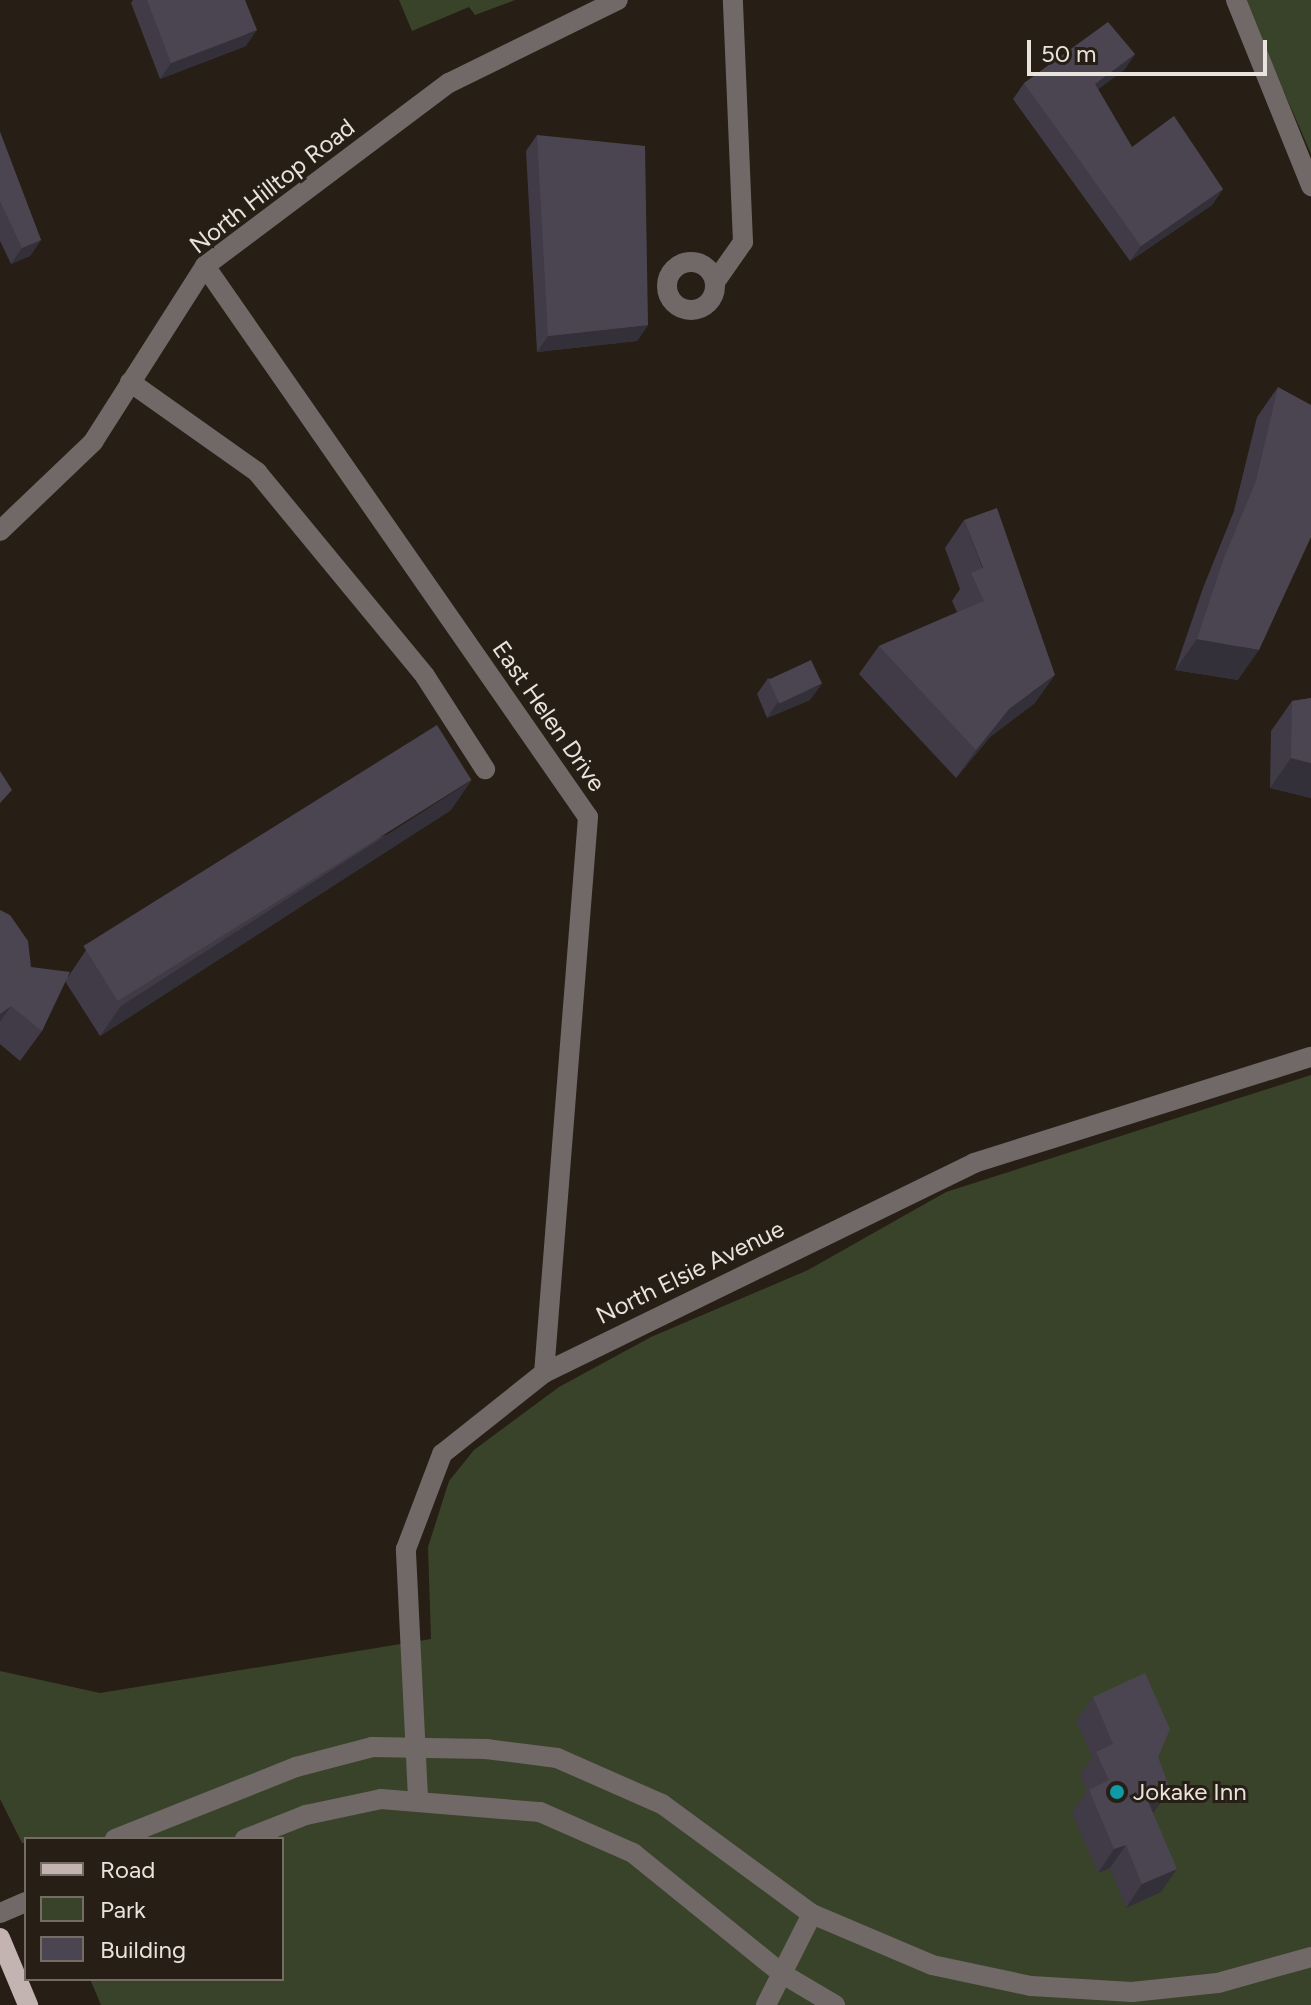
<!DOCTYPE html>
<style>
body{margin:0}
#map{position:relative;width:1311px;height:2005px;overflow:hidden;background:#271e15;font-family:Figtree,sans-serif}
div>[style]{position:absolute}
.green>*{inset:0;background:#394329}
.minor>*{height:20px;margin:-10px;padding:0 10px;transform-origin:10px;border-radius:10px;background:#716968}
.minor>.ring{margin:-10px;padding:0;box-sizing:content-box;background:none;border:20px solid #716968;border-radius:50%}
.major>*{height:20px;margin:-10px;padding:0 10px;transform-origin:10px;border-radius:10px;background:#c3b3b1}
.wall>*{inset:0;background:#403b47}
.shaded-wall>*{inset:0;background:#343039}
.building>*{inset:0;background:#4b4552;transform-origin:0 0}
.dots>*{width:22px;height:22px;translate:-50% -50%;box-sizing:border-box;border:4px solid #271e15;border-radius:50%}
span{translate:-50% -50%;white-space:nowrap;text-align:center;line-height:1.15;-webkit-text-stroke:6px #271e15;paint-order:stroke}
.street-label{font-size:24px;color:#e9e3dd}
.poi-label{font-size:24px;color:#e9e3dd}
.left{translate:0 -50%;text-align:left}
.legend{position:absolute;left:24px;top:1837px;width:260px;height:144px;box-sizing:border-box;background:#271e15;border:2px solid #756d65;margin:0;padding:10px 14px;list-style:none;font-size:24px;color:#e9e3dd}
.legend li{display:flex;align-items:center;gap:16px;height:40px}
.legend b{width:40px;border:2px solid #756d65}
.scale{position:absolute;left:1027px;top:40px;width:240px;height:36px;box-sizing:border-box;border:4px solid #e9e3dd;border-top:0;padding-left:10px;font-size:24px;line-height:28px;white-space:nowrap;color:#e9e3dd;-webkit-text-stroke:6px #271e15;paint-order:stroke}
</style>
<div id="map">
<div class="green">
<i style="clip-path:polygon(399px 0,515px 0,475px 15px,469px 7px,412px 31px)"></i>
<i style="clip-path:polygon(1244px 0,1311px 0,1311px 154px)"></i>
<i style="clip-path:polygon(1311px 1075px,1311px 2005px,101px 2005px,90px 1979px,282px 1979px,282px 1839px,22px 1843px,0 1799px,0 1671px,100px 1693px,431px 1639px,428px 1547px,449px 1481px,474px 1450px,559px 1387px,651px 1337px,808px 1270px,946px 1192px)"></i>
</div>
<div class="minor">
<i style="left:1236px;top:0;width:201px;rotate:68deg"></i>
<i class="ring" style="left:667px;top:262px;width:28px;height:28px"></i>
<i style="left:205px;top:266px;width:671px;rotate:55.2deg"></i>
<i style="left:588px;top:817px;width:558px;rotate:94.52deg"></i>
<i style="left:715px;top:282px;width:49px;rotate:-55deg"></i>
<i style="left:743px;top:242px;width:242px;rotate:-92.4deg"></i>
<i style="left:130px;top:382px;width:156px;rotate:35.3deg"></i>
<i style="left:257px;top:472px;width:264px;rotate:50.5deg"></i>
<i style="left:425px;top:676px;width:111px;rotate:57.2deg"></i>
<i style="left:0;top:531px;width:129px;rotate:-43.7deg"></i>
<i style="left:93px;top:442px;width:209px;rotate:-57.5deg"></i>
<i style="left:205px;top:266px;width:305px;rotate:-36.9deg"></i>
<i style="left:449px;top:83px;width:188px;rotate:-26.2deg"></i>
<i style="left:418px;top:1798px;width:249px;rotate:-92.8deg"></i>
<i style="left:406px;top:1549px;width:102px;rotate:-69.2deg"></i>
<i style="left:442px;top:1454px;width:130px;rotate:-38.5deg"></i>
<i style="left:544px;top:1373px;width:479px;rotate:-26deg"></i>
<i style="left:974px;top:1163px;width:353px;rotate:-17.5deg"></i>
<i style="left:115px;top:1839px;width:195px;rotate:-21.7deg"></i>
<i style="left:296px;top:1767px;width:79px;rotate:-14.7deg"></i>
<i style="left:372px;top:1747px;width:114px;rotate:1deg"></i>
<i style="left:486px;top:1749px;width:72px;rotate:7.2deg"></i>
<i style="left:557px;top:1758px;width:115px;rotate:23.7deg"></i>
<i style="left:662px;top:1804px;width:186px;rotate:36.3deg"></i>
<i style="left:812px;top:1914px;width:130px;rotate:23deg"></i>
<i style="left:932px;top:1965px;width:101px;rotate:12deg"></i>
<i style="left:1031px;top:1986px;width:101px;rotate:3.4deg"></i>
<i style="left:1132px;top:1992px;width:86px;rotate:-6deg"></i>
<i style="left:1218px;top:1983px;width:97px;rotate:-15.6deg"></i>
<i style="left:245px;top:1839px;width:66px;rotate:-21.5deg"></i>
<i style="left:306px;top:1815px;width:77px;rotate:-12deg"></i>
<i style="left:381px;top:1799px;width:160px;rotate:4.7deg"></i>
<i style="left:540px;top:1812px;width:102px;rotate:23.8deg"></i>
<i style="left:633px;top:1853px;width:191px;rotate:39deg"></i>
<i style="left:781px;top:1973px;width:63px;rotate:30.7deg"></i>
<i style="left:0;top:1913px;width:28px;rotate:-23deg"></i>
<i style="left:766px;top:2005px;width:102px;rotate:-63.2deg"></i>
</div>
<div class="major">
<i style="left:0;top:1938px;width:73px;rotate:67.3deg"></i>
</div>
<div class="wall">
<i style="clip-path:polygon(133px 0,245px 0,246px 46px,160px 79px,131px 3px)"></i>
<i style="clip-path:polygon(1135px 54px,1124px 70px,1098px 89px,1132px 147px,1223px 189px,1212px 205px,1130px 261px,1013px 99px,1024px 83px)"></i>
<i style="clip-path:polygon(0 132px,41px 240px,30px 256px,11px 264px,0 241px)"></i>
<i style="clip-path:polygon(537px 135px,648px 325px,637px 341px,537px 352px,526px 151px)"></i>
<i style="clip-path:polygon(1278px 387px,1238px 680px,1175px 670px,1203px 588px,1234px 511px,1257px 417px)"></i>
<i style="clip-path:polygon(964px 520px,1035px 703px,990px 737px,956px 778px,859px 674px,879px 646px,957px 612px,952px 601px,960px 589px,945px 548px)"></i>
<i style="clip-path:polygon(768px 678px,810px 700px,767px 718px,757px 694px)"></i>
<i style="clip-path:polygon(1311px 698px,1311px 798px,1270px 788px,1271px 731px,1292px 701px)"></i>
<i style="clip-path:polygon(451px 810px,100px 1036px,65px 981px,42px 1031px,20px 1061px,0 1044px,0 910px,31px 967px,68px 977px,86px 950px)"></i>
<i style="clip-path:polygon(1093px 1697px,1158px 1757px,1170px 1789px,1153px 1813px,1161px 1892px,1126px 1908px,1110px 1868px,1098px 1873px,1072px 1813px,1087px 1791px,1080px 1775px,1092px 1757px,1076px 1721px)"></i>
</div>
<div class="shaded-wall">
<i style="clip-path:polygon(257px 30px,246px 46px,160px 79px,171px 63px)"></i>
<i style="clip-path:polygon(1135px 54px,1124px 70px,1084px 100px,1095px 84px)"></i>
<i style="clip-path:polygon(1223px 189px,1212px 205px,1130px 261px,1141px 246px)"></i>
<i style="clip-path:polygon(41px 240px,30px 256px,11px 264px,22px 248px)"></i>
<i style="clip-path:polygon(648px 325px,637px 341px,537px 352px,548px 336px)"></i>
<i style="clip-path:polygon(1197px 639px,1259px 650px,1238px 680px,1175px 670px)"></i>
<i style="clip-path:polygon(1055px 675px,1035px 703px,990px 737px,956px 778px,976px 750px,1009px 709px)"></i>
<i style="clip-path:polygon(822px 684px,810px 700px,767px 718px,778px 702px)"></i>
<i style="clip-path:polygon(1291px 758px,1311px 763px,1311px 798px,1270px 788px)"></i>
<i style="clip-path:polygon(472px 780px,451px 810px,100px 1036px,121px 1006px)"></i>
<i style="clip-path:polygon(11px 1006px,0 1022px,0 1014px)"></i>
<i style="clip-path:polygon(1170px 1789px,1154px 1812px,1131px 1822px,1147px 1799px)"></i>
<i style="clip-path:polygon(1126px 1845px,1110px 1868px,1098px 1873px,1114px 1849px)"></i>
<i style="clip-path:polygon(1177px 1869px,1161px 1892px,1126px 1908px,1142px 1884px)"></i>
</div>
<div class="building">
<i style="clip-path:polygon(147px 0,245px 0,257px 30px,171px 63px)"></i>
<i style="clip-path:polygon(1108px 22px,1135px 54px,1095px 84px,1132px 147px,1174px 116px,1223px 189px,1141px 246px,1024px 83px)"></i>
<i style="clip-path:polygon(0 132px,41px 240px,22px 248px,0 201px)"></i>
<i style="clip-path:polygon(537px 135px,645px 146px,648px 325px,548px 336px)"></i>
<i style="clip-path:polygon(1278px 387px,1311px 405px,1311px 537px,1259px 650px,1197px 639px,1224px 558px,1256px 481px)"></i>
<i style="clip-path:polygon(997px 508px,1055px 675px,1009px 709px,976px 750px,879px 646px,984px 601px,971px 573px,983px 568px,964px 520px)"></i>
<i style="left:811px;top:660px;width:26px;height:47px;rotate:65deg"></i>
<i style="clip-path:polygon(1311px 698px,1311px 763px,1291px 758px,1292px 701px)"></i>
<i style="left:437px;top:725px;width:65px;height:417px;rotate:58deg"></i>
<i style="clip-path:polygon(0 771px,12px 790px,0 803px)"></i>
<i style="clip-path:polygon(0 910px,10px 915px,28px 941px,31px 967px,70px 972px,42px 1031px,11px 1006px,0 1014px)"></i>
<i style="clip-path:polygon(1145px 1673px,1170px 1729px,1158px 1757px,1170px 1789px,1147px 1799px,1177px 1869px,1142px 1884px,1126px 1845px,1114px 1849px,1089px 1790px,1109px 1780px,1096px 1752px,1113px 1744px,1093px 1697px)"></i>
</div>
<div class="dots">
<i style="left:1117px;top:1792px;background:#0f9aa8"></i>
</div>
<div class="street-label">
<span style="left:272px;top:186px;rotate:-38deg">North Hilltop Road</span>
<span style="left:549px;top:716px;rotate:55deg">East Helen Drive</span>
<span style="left:690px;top:1272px;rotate:-26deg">North Elsie Avenue</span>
</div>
<div class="poi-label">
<span class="left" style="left:1133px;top:1792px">Jokake Inn</span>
</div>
<ul class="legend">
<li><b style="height:10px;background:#c3b3b1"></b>Road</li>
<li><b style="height:22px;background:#394329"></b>Park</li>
<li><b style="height:22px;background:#4b4552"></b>Building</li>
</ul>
<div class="scale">50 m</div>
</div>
